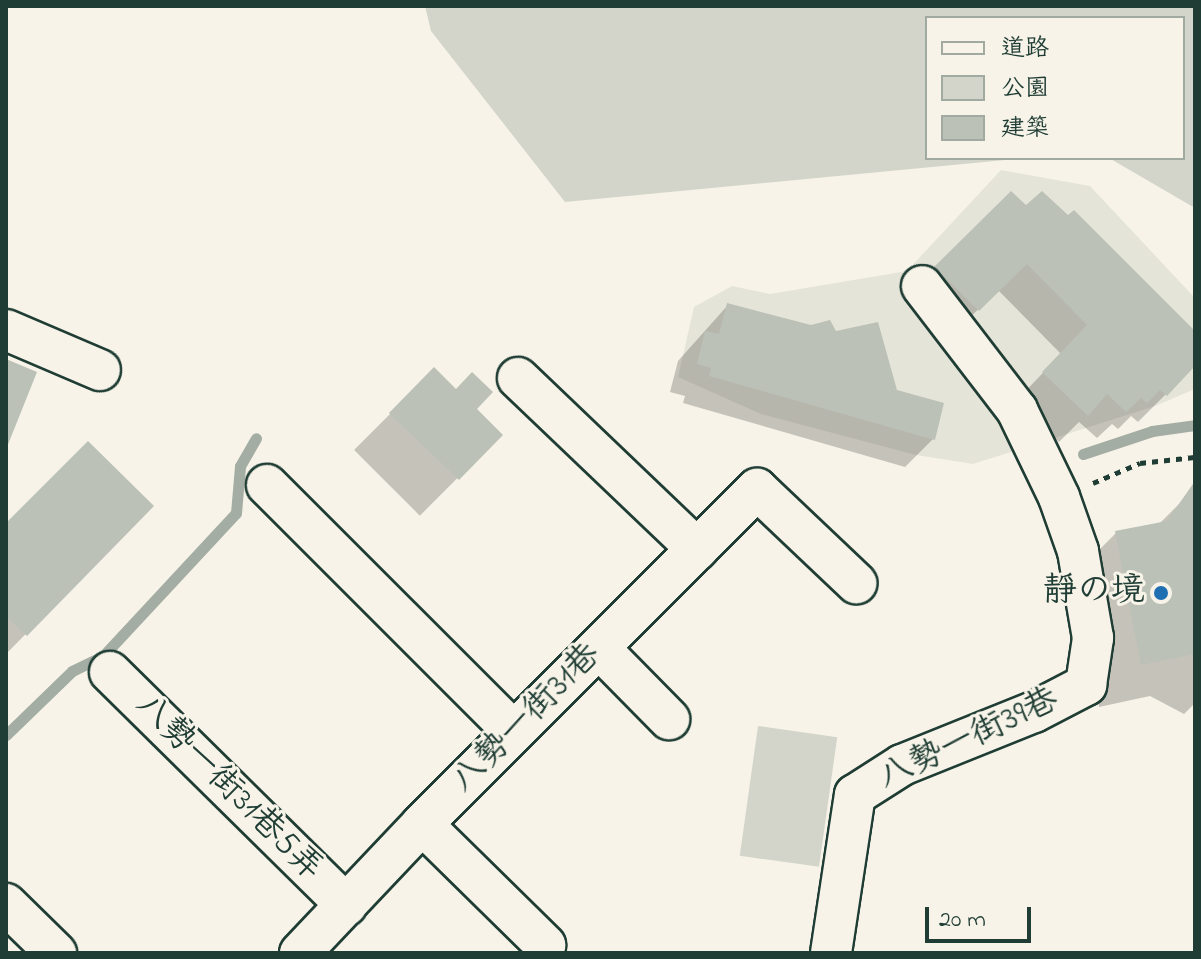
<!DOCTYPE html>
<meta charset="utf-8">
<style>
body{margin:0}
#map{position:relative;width:1201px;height:959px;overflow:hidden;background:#f7f3e8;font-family:"Indie Flower","LXGW WenKai TC","Klee One",sans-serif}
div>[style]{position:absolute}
.built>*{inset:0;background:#e5e4d9}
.green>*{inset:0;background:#d3d5ca;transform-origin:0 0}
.shadow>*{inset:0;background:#0003;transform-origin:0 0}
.stream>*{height:11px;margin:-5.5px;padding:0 5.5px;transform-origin:5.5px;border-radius:5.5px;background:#a4ada3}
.building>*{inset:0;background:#bbc1b6}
.path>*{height:5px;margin-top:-2.5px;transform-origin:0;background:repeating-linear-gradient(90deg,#1f3d34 0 6px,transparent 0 12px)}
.roads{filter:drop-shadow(2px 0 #1f3d34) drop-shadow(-2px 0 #1f3d34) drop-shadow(0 2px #1f3d34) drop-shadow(0 -2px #1f3d34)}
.minor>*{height:40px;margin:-20px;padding:0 20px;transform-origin:20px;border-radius:20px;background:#f7f3e8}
.dots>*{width:22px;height:22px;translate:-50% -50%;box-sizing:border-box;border:4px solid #f7f3e8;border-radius:50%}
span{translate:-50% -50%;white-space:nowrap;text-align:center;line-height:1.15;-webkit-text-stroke:6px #f7f3e8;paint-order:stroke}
.poi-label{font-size:34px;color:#1f3d34}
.right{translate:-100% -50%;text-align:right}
.street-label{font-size:34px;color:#1f3d34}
.frame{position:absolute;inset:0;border:8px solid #1f3d34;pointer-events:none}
.legend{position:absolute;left:925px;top:16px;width:260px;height:144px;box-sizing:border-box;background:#f7f3e8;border:2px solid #a1aaa0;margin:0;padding:10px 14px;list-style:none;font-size:24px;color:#1f3d34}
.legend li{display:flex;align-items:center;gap:16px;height:40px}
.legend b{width:40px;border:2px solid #a1aaa0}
.scale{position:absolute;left:925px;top:907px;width:106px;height:36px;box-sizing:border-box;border:4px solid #1f3d34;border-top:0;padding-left:10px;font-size:24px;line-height:28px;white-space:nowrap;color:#1f3d34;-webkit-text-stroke:6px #f7f3e8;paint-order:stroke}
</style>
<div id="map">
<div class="built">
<i style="clip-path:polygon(1001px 170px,1090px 186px,1195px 298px,1195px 389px,1155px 406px,973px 464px,916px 455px,761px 414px,678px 377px,694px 307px,732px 286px,770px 294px,907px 271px)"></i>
</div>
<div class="green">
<i style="clip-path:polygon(425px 6px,1195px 6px,1195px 208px,1109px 158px,1183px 158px,1183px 18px,927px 18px,927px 158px,1025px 158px,565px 202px,431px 31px)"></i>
<i style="left:758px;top:726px;width:80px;height:131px;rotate:8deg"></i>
</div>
<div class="shadow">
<i style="clip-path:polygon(1011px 194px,1195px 334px,1195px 353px,1166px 394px,1138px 422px,1131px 416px,1118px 429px,1112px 424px,1097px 438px,1079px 422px,1059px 442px,1016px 401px,1061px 354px,998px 290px,950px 337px,908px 296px)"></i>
<i style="clip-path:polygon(728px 305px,834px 333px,896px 391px,933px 439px,905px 467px,683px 403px,685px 396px,670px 392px,678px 361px)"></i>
<i style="left:434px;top:370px;width:93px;height:113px;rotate:45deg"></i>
<i style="clip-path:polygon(1186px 497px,1195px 503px,1195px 703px,1184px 714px,1150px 696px,1099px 707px,1073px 576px,1116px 533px,1158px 525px)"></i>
<i style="clip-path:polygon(152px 506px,6px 654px,6px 526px)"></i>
</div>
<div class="stream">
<i style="left:1083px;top:454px;width:73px;rotate:-18.4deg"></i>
<i style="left:1152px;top:431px;width:43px;rotate:-7.9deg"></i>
<i style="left:6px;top:735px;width:92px;rotate:-44.1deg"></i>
<i style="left:72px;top:671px;width:34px;rotate:-26deg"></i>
<i style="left:103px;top:656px;width:195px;rotate:-47.1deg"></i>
<i style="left:236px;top:513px;width:47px;rotate:-85.1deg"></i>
<i style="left:240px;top:466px;width:32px;rotate:-60deg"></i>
</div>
<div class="building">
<i style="clip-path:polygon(1011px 191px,1026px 205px,1042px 191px,1068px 215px,1074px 210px,1195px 331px,1195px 366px,1167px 396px,1160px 390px,1147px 403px,1141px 398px,1126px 412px,1107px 394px,1088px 416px,1042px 372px,1087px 325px,1027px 264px,979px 311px,934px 267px)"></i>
<i style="clip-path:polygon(727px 303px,811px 325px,830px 320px,836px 331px,878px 322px,897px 390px,944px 403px,935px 440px,709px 376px,711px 368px,697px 364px,705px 331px,719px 334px)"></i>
<i style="clip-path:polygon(6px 359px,37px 372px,7px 447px,6px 446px)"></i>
<i style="clip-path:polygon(434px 367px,456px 389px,472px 372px,493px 392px,477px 409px,503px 435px,459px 480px,389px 413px)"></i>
<i style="clip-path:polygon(88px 441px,154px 506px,27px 636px,6px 616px,6px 523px)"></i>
<i style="clip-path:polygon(1195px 481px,1195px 654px,1141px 665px,1115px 531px,1167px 521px)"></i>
</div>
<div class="path">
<i style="left:1093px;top:483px;width:51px;rotate:-23.1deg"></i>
<i style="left:1140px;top:463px;width:55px;rotate:-6.2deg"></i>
</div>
<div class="roads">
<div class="minor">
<i style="left:6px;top:330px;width:102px;rotate:23.1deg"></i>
<i style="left:518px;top:378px;width:248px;rotate:43.7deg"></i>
<i style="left:267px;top:485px;width:349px;rotate:45deg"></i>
<i style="left:599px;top:648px;width:100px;rotate:45.4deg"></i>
<i style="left:110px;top:672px;width:332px;rotate:44.6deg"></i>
<i style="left:422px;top:824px;width:173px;rotate:44.5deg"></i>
<i style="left:6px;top:904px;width:70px;rotate:44.4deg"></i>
<i style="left:300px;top:953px;width:178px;rotate:-46.6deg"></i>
<i style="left:422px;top:824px;width:474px;rotate:-45deg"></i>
<i style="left:757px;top:489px;width:137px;rotate:43.5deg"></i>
<i style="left:831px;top:953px;width:160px;rotate:-81.4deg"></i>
<i style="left:855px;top:795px;width:56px;rotate:-32.6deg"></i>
<i style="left:902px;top:765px;width:142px;rotate:-21.9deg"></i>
<i style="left:1034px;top:712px;width:59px;rotate:-27.4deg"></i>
<i style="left:1086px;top:685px;width:48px;rotate:-81.5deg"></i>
<i style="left:1093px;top:638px;width:88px;rotate:-99.8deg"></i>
<i style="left:1078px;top:551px;width:57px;rotate:-109.4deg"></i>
<i style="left:1059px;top:497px;width:97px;rotate:-115.8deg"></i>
<i style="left:1017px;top:410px;width:156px;rotate:-127.5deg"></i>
</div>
</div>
<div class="dots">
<i style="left:1161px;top:593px;background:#1f6fb2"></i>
</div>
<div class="poi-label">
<span class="right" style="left:1145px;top:593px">靜の境</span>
</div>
<div class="street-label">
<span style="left:527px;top:719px;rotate:-45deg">八勢一街31巷</span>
<span style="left:969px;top:740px;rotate:-25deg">八勢一街39巷</span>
<span style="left:228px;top:788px;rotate:45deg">八勢一街31巷5弄</span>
</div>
<div class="frame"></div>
<ul class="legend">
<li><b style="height:10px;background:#f7f3e8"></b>道路</li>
<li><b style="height:22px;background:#d3d5ca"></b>公園</li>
<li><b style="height:22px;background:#bbc1b6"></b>建築</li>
</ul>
<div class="scale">20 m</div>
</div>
